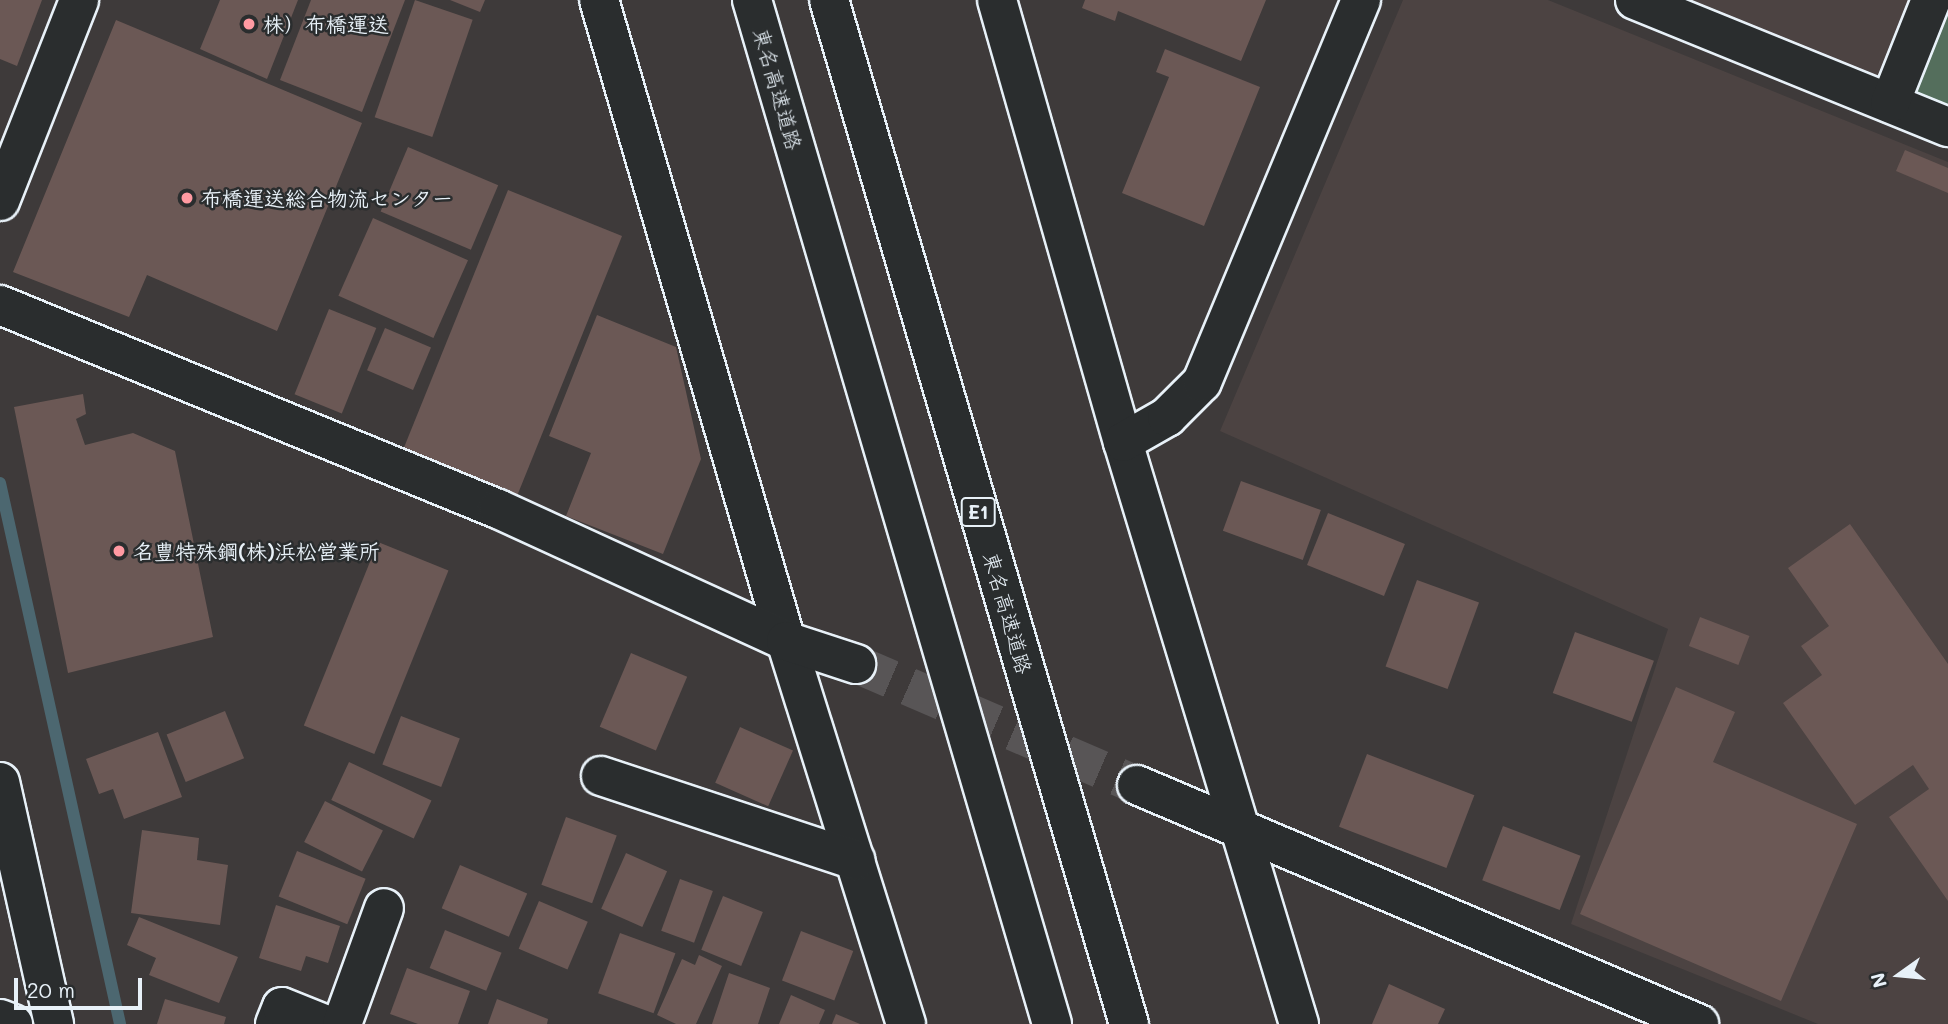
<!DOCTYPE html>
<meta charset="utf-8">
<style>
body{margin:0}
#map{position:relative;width:1948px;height:1024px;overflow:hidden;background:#3e3a3a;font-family:Mali,"Klee One",sans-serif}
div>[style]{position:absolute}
.built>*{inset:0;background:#4c4342}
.green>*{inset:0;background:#546e5c}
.stream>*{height:12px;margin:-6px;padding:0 6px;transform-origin:6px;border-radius:6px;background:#4c6770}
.building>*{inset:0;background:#6b5855;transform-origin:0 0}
.tertiary-tunnel>*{height:38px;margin-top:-19px;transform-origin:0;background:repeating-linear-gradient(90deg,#585556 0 38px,transparent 0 57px)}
.roads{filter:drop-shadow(2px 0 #e8f1f8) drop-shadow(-2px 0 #e8f1f8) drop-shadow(0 2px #e8f1f8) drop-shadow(0 -2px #e8f1f8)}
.minor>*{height:38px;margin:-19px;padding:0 19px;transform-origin:19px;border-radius:19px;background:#2a2d2e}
.tertiary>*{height:38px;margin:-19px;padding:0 19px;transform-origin:19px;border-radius:19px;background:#2a2d2e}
.motorway>*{height:38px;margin:-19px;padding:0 19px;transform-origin:19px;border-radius:19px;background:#2a2d2e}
.dots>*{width:19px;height:19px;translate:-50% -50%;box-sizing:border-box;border:4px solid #2a2d2e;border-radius:50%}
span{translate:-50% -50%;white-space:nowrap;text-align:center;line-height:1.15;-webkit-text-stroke:5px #2a2d2e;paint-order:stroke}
.shield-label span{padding:2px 5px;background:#2a2d2e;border:2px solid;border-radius:5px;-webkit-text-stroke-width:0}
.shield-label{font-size:19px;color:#e8f1f8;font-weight:700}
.poi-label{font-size:21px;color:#e8f1f8;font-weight:700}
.left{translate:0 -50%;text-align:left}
.street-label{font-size:21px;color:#e8f1f8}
.north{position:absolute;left:1864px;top:940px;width:70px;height:70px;-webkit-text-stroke:5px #2a2d2e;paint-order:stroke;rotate:255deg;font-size:19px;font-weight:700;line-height:28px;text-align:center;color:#e8f1f8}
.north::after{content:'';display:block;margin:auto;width:24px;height:32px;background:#e8f1f8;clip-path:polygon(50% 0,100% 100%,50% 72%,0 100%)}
.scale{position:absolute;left:14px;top:978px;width:128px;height:32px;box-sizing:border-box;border:4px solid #e8f1f8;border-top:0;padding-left:9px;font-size:21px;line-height:24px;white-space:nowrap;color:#e8f1f8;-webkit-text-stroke:5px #2a2d2e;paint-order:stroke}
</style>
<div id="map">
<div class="built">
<i style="clip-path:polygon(1403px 0,1548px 0,1948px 162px,1948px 1024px,1818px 1024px,1571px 924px,1668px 629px,1220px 431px)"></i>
<i style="clip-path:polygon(1663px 0,1922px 0,1886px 91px)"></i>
</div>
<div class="green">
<i style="clip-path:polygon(1948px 0,1948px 115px,1904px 97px)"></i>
</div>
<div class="stream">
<i style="left:0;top:483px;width:554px;rotate:77.49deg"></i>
</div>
<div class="building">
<i style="clip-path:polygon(0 0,42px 0,17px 66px,0 59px)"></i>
<i style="clip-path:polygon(220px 0,298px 0,267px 79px,200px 49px)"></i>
<i style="clip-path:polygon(311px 0,405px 0,362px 112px,280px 80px)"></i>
<i style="left:415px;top:0;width:61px;height:124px;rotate:19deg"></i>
<i style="clip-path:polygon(450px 0,485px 0,480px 12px)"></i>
<i style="clip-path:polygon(1085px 0,1266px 0,1241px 61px,1118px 11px,1115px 21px,1082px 8px)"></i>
<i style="clip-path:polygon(116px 20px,362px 123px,277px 331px,147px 275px,129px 317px,13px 272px)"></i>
<i style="clip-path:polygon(1165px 49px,1260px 87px,1204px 226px,1122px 193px,1169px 77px,1156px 72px)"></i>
<i style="left:408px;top:147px;width:98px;height:70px;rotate:23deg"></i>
<i style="clip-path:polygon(1905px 150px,1948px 168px,1948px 193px,1896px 171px)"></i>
<i style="left:508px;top:190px;width:123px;height:282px;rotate:22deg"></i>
<i style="left:373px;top:218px;width:104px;height:85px;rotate:24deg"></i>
<i style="left:329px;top:309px;width:51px;height:92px;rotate:22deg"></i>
<i style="clip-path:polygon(597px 315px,676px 347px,701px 459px,663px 554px,566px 516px,591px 453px,549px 436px)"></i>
<i style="left:385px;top:328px;width:50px;height:46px;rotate:23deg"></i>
<i style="clip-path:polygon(83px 394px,86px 414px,76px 419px,85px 445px,133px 433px,175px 451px,213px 637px,68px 673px,14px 407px)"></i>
<i style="left:1241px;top:481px;width:85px;height:53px;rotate:20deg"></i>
<i style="left:1328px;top:513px;width:83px;height:56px;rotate:22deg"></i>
<i style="clip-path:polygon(1850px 524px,1948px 664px,1948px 901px,1889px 817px,1929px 789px,1913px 765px,1855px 805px,1783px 703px,1822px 675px,1801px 646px,1829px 626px,1788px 568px)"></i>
<i style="left:378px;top:542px;width:76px;height:198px;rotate:22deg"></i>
<i style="left:1417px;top:580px;width:66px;height:92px;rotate:20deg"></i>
<i style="left:1700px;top:617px;width:53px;height:31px;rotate:21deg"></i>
<i style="left:1575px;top:632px;width:84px;height:65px;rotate:20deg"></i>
<i style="left:631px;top:653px;width:61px;height:80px;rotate:23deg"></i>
<i style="clip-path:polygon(1676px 687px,1735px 712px,1713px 762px,1857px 824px,1781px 1001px,1580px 914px)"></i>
<i style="left:225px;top:711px;width:51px;height:63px;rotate:68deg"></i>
<i style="left:401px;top:716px;width:63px;height:52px;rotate:21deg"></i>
<i style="left:740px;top:727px;width:58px;height:61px;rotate:24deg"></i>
<i style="clip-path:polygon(158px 732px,182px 797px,124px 819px,113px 789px,99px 794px,86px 759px)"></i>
<i style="left:1367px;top:754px;width:115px;height:78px;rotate:21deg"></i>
<i style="left:349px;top:762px;width:91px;height:42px;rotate:25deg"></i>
<i style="left:325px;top:801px;width:65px;height:46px;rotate:27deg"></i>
<i style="left:566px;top:817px;width:54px;height:72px;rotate:20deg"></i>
<i style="left:1503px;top:826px;width:83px;height:58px;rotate:21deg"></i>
<i style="clip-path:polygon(142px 830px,199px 838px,197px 860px,228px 865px,220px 925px,131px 913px)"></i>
<i style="left:297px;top:851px;width:74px;height:49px;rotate:22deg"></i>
<i style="left:626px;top:853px;width:45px;height:61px;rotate:24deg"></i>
<i style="left:460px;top:865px;width:73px;height:47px;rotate:23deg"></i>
<i style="left:680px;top:879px;width:35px;height:55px;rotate:20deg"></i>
<i style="left:723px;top:896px;width:43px;height:58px;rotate:22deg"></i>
<i style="left:539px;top:901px;width:53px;height:52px;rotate:23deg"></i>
<i style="clip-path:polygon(276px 905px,340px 926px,328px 963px,306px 956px,301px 971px,259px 958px)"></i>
<i style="clip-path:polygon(139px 917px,238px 957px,219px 1003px,149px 975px,156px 958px,127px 945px)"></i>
<i style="left:445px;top:930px;width:61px;height:41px;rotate:22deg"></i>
<i style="left:801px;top:931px;width:56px;height:53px;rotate:21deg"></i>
<i style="left:620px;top:933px;width:59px;height:64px;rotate:20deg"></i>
<i style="clip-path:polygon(699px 955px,722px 966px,696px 1024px,676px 1024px,657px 1015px,682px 959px,695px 965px)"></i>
<i style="clip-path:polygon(407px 968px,470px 991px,458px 1024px,418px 1024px,390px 1014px)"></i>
<i style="clip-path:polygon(729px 973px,770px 988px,758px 1024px,712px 1024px)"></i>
<i style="clip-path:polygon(1389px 984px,1445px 1009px,1438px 1024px,1372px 1024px)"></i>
<i style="clip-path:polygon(791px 995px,825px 1010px,819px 1024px,779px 1024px)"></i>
<i style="clip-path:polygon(165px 999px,226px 1017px,224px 1024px,157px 1024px)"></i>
<i style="clip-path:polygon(497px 999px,548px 1019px,547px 1024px,488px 1024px)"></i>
<i style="clip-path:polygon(836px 1014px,860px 1024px,832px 1024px)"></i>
</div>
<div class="tertiary-tunnel">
<i style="left:856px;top:664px;width:306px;rotate:23.3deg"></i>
</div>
<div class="roads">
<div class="minor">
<i style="left:599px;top:0;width:668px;rotate:73.74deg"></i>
<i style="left:786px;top:641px;width:401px;rotate:72.6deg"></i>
<i style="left:1635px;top:0;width:338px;rotate:22.1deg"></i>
<i style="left:1890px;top:103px;width:111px;rotate:-68.3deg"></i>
<i style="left:0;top:201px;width:216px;rotate:-68.5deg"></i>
<i style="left:601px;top:776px;width:268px;rotate:18.3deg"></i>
<i style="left:0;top:782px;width:248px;rotate:77.4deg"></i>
<i style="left:0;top:1019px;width:14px;rotate:21deg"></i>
<i style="left:275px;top:1024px;width:18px;rotate:-68deg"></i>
<i style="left:282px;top:1007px;width:45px;rotate:22deg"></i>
<i style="left:342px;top:1024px;width:123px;rotate:-70.1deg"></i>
</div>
<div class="tertiary">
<i style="left:997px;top:0;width:460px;rotate:74.1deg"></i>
<i style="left:1123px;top:442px;width:608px;rotate:73.17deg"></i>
<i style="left:0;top:305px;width:538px;rotate:22.28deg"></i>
<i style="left:498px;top:509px;width:317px;rotate:24.6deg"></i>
<i style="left:786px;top:641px;width:74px;rotate:18.2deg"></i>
<i style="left:1123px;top:442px;width:51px;rotate:-29.6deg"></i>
<i style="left:1167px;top:417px;width:49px;rotate:-45deg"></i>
<i style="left:1202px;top:382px;width:414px;rotate:-67.4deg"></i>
<i style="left:1137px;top:785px;width:611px;rotate:23.04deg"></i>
</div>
<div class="motorway">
<i style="left:752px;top:0;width:1067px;rotate:73.67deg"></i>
<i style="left:829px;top:0;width:1067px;rotate:73.67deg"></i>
</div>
</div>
<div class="dots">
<i style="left:249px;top:24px;background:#ff9aa2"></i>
<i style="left:187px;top:198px;background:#ff9aa2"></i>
<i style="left:119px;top:551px;background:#ff9aa2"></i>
</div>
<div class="shield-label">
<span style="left:978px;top:512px">E1</span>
</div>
<div class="poi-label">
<span class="left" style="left:263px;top:24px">株）布橋運送</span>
<span class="left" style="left:201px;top:198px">布橋運送総合物流センター</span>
<span class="left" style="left:133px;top:551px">名豊特殊鋼(株)浜松営業所</span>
</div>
<div class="street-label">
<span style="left:778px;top:89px;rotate:74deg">東名高速道路</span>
<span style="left:1008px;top:613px;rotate:74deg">東名高速道路</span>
</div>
<div class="north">N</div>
<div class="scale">20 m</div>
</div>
